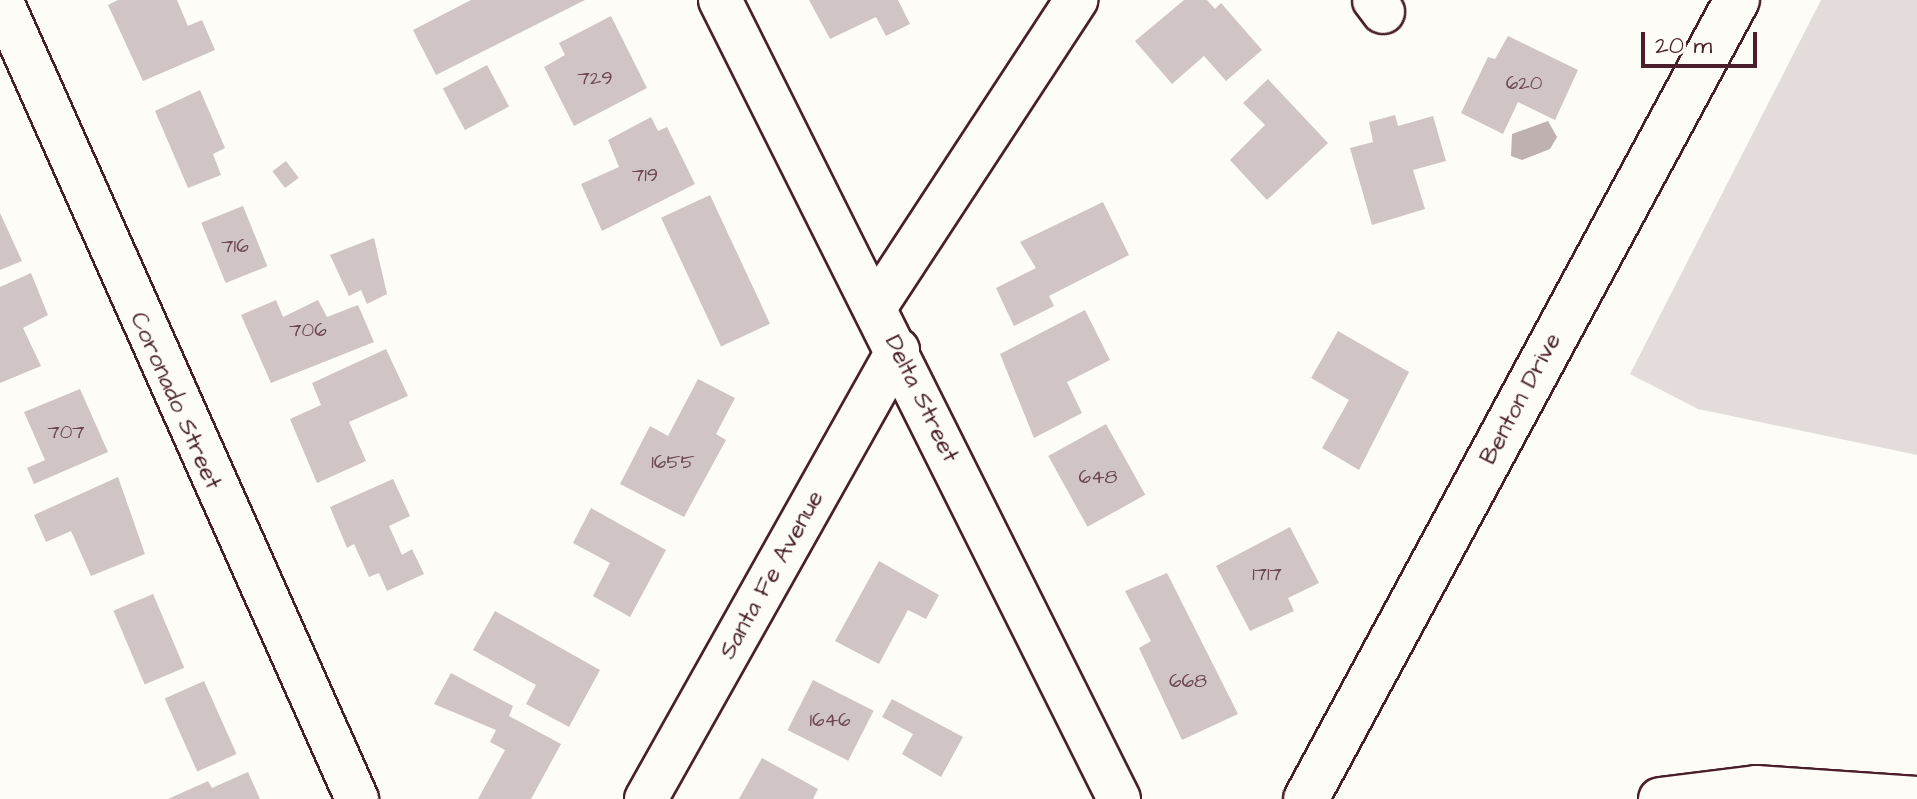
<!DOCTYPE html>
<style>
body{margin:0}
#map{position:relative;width:1917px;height:799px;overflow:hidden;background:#fdfcf7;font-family:"Architects Daughter",sans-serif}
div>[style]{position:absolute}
.green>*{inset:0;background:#e3dcda}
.water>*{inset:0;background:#c0b1b1}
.building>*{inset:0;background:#d0c5c4;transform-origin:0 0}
.roads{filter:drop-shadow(2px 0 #4a1f2b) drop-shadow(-2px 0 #4a1f2b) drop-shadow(0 2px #4a1f2b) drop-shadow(0 -2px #4a1f2b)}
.minor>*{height:42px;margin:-21px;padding:0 21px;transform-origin:21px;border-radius:21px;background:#fdfcf7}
.tertiary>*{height:44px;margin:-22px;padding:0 22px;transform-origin:22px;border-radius:22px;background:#fdfcf7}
span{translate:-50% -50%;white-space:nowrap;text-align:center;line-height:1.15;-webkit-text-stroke:6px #fdfcf7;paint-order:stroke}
.number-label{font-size:20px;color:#6c4851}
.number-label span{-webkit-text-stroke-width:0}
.street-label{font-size:24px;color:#4a1f2b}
.scale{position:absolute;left:1641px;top:32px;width:116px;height:36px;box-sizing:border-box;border:4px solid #4a1f2b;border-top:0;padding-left:10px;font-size:24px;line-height:28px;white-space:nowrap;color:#4a1f2b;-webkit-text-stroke:6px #fdfcf7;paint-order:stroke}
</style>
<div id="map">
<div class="green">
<i style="clip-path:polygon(1821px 0,1917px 0,1917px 455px,1698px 409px,1630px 374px)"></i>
</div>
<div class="water">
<i style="clip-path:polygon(1548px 121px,1557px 137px,1550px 149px,1522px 160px,1511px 156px,1512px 134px)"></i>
</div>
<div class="building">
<i style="clip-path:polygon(118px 0,177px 0,188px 26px,202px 20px,215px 50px,143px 81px,108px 5px)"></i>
<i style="clip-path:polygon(471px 0,585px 0,436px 75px,413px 30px)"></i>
<i style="clip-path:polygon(809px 0,898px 0,910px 24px,886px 36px,876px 17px,830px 39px)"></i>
<i style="clip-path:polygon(1184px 0,1207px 0,1215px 9px,1221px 3px,1262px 50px,1226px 81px,1204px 56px,1172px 84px,1135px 41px)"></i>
<i style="clip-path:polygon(611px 16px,647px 88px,574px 126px,544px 67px,565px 55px,559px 43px)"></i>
<i style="clip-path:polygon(1508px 36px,1578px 70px,1555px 120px,1518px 102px,1503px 134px,1461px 113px,1488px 57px,1495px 59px)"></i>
<i style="left:487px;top:65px;width:47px;height:50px;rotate:62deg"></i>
<i style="clip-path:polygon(1268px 79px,1328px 143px,1267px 200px,1230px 160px,1265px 125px,1243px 103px)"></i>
<i style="clip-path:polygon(200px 90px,225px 148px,213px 154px,221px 175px,188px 188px,155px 111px)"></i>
<i style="clip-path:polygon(1395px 115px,1398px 126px,1433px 116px,1446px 161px,1413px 170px,1425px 209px,1372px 225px,1350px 148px,1373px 142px,1369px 122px)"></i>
<i style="clip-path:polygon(651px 117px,658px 131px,667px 127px,695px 184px,602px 231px,581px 184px,619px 167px,608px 140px)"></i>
<i style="left:286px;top:161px;width:21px;height:17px;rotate:53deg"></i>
<i style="left:710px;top:195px;width:142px;height:54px;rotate:65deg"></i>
<i style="clip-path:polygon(1103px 202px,1129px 255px,1049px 296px,1054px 306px,1014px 326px,996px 288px,1036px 268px,1020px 242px)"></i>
<i style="left:243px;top:206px;width:65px;height:45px;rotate:68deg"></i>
<i style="clip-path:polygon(0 213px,22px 261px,0 270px)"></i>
<i style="clip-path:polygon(374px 238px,387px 294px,367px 304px,361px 290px,349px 296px,330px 255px)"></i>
<i style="clip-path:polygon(31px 273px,48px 315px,23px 328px,41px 366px,0 383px,0 287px)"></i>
<i style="clip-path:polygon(276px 300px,283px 317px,318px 300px,327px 317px,358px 305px,374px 342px,271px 383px,241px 315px)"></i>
<i style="clip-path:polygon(1085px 310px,1110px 360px,1067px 382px,1082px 413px,1034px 438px,1000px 354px)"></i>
<i style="clip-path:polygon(1338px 331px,1409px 372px,1359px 470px,1322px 448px,1349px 400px,1311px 378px)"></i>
<i style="clip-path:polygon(386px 349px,408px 396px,349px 422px,366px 461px,317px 483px,290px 419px,321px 405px,312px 383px)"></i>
<i style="clip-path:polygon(698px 379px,735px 398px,716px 434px,726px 440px,684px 517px,620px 484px,650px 426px,668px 436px)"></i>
<i style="clip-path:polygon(80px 389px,108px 452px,34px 484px,27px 468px,45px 460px,24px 412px)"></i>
<i style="left:1106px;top:424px;width:81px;height:66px;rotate:61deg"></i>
<i style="clip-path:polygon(118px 477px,145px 554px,91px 576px,71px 531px,46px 542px,34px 515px)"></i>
<i style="clip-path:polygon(393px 479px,410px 516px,389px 526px,402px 555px,412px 549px,424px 574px,387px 591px,379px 573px,369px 577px,354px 544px,347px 548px,330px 507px)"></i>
<i style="clip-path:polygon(591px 508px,666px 550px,630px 617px,593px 596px,610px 563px,573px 543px)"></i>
<i style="clip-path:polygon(1290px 527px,1319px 583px,1288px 598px,1294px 611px,1250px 631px,1216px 566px)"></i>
<i style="clip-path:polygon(879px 561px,939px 595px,926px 619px,908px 610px,879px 664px,835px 641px)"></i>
<i style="clip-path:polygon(1167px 573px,1238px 714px,1182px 740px,1139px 648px,1151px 641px,1125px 591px)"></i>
<i style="left:153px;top:594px;width:80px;height:43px;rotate:67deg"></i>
<i style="clip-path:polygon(495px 611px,600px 670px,569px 727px,526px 704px,536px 685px,473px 650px)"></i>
<i style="clip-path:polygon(451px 673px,513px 706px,509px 716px,561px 744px,531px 799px,478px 799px,505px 750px,490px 742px,496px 730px,434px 704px)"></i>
<i style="left:813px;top:680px;width:68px;height:56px;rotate:27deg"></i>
<i style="left:204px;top:681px;width:80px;height:43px;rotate:66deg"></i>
<i style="clip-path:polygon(892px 699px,963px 737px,941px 777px,902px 754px,913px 734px,882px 717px)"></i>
<i style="clip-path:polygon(762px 758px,818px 789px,813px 799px,739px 799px)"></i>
<i style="clip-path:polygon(248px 772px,260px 799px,168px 799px,208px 781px,212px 788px)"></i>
</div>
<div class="roads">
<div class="minor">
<i style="left:1px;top:0;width:875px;rotate:65.98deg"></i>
<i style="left:720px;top:0;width:893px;rotate:63.46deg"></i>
<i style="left:1374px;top:0;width:15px;rotate:53deg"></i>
<i style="left:876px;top:306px;width:366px;rotate:-56.8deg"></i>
<i style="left:646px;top:799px;width:515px;rotate:-60.7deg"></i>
<i style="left:1660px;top:799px;width:97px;rotate:-7.1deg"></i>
<i style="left:1756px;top:787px;width:161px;rotate:3.9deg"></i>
</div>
<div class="tertiary">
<i style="left:1306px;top:799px;width:908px;rotate:-61.66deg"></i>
</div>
</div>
<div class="number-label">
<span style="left:595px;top:78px">729</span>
<span style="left:1524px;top:83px">620</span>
<span style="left:645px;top:175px">719</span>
<span style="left:235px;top:246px">716</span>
<span style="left:308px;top:330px">706</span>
<span style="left:66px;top:432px">707</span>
<span style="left:673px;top:462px">1655</span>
<span style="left:1098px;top:477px">648</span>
<span style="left:1267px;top:574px">1717</span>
<span style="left:1188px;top:681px">668</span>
<span style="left:830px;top:720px">1646</span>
</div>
<div class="street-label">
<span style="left:921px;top:399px;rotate:64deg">Delta Street</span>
<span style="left:1521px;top:399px;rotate:-62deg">Benton Drive</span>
<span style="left:175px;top:401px;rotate:66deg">Coronado Street</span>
<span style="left:772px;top:575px;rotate:-61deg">Santa Fe Avenue</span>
</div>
<div class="scale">20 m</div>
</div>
